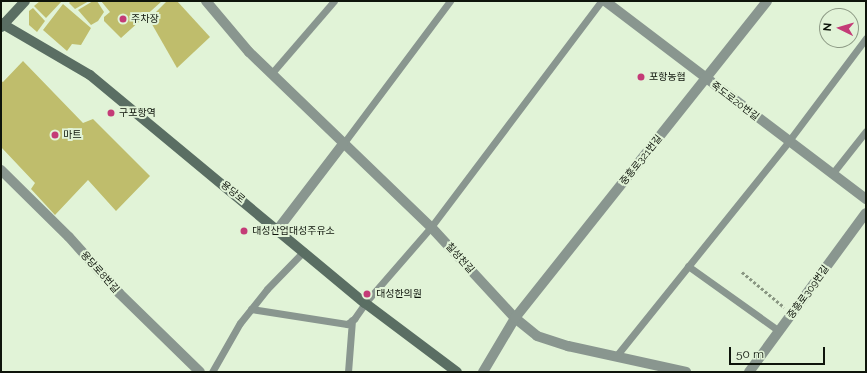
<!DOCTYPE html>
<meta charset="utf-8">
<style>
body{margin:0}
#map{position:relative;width:867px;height:373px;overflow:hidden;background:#e1f3d7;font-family:Raleway,"Noto Sans KR",sans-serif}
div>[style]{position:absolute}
.building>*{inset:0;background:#bfbd6c}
.path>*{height:2.5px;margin-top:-1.25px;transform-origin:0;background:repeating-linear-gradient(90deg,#8a9783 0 3px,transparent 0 5px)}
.service>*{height:7px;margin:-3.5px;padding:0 3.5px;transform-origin:3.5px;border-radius:3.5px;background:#89968f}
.minor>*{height:10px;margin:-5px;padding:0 5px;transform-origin:5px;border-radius:5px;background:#89968f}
.secondary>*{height:10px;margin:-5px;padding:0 5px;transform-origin:5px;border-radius:5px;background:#5a6e63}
.dots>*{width:11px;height:11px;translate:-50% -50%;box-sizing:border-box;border:2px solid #e1f3d7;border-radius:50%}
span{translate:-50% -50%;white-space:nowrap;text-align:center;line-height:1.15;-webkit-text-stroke:4px #e1f3d7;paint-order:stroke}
.poi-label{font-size:10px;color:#0e140b}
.left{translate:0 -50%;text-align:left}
.street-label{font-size:10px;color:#0e140b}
.frame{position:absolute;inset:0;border:2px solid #0e140b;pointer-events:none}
.north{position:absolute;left:819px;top:8px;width:40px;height:40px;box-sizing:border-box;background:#e1f3d7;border:1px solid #8d9a85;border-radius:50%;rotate:275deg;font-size:11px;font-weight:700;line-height:16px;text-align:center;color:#0e140b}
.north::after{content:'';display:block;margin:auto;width:14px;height:18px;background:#c43b77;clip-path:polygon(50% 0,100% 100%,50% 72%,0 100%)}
.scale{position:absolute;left:729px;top:347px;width:96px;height:18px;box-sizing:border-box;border:2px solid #0e140b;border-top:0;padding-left:5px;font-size:12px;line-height:14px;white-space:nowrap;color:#0e140b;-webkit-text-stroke:3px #e1f3d7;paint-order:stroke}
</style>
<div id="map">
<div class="building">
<i style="clip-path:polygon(40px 1px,62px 1px,46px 18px,34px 6px)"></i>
<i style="clip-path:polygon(71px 1px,89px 1px,75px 9px,69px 3px)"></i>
<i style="clip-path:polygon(93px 1px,97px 1px,104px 12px,98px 21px,91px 25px,78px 10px)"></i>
<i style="clip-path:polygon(101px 1px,162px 1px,121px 38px,104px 21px,104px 17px,110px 12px)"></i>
<i style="clip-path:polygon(167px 1px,177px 1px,210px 37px,177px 68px,149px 19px)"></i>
<i style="clip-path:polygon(63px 4px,91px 28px,81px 45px,72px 44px,67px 51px,43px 30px)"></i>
<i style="clip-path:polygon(33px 8px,45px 21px,37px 32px,29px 25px,29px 11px)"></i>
<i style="clip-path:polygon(23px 61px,83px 123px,93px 119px,150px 176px,116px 211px,88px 180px,55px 215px,31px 189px,35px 183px,1px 147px,1px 81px,3px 82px)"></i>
</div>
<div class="path">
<i style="left:742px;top:272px;width:55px;rotate:39.8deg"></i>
</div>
<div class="service">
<i style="left:271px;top:74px;width:96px;rotate:-49.2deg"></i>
<i style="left:343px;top:144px;width:179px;rotate:-53.2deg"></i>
<i style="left:832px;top:174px;width:55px;rotate:-51.7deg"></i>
<i style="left:688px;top:266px;width:112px;rotate:35.5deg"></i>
<i style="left:251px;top:309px;width:97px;rotate:8.9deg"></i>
<i style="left:347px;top:324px;width:9px;rotate:-36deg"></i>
<i style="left:354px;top:319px;width:19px;rotate:-55deg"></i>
<i style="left:365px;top:303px;width:101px;rotate:-49deg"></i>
<i style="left:431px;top:227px;width:283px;rotate:-53deg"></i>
<i style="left:617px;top:355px;width:273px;rotate:-51.2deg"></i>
<i style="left:788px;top:142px;width:130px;rotate:-53.1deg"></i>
<i style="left:212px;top:372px;width:56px;rotate:-60.3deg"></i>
<i style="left:240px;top:323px;width:43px;rotate:-51.5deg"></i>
<i style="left:267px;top:289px;width:53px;rotate:-45.8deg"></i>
<i style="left:348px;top:372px;width:52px;rotate:-85.6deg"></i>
</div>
<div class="minor">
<i style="left:206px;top:1px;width:67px;rotate:49.9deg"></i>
<i style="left:249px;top:52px;width:252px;rotate:43.9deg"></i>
<i style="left:431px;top:227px;width:124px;rotate:47.3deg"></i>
<i style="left:515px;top:318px;width:28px;rotate:39deg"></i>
<i style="left:537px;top:336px;width:33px;rotate:18deg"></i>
<i style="left:568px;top:346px;width:121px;rotate:12.4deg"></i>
<i style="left:605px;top:1px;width:328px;rotate:37.2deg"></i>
<i style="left:1px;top:170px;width:95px;rotate:44.6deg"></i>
<i style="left:69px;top:237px;width:75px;rotate:48.2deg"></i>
<i style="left:119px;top:293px;width:113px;rotate:44.3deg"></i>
<i style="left:278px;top:229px;width:107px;rotate:-52.6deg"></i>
<i style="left:483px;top:372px;width:63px;rotate:-59.3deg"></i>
<i style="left:515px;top:318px;width:405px;rotate:-51.5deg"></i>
<i style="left:749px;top:372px;width:197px;rotate:-53.7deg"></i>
</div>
<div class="secondary">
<i style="left:1px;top:23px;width:103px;rotate:30.3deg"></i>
<i style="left:90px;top:75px;width:357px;rotate:39.7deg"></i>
<i style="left:365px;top:303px;width:115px;rotate:36.9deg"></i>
<i style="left:1px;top:27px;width:35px;rotate:-47deg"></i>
</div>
<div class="dots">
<i style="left:123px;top:19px;background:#c43b77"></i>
<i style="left:641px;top:77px;background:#c43b77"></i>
<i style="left:111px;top:113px;background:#c43b77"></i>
<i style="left:55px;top:135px;background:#c43b77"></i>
<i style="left:244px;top:231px;background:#c43b77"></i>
<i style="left:367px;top:294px;background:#c43b77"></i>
</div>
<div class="poi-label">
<span class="left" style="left:131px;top:19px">주차장</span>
<span class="left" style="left:649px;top:77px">포항농협</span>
<span class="left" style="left:119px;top:113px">구포항역</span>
<span class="left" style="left:63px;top:135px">마트</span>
<span class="left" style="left:252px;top:231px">대성산업대성주유소</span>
<span class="left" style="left:376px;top:294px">대성한의원</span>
</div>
<div class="street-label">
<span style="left:735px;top:101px;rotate:37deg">죽도로20번길</span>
<span style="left:641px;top:160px;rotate:-51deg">중흥로321번길</span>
<span style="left:233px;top:192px;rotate:39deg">용당로</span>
<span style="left:460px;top:258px;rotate:48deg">칠성천길</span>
<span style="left:100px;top:272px;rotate:48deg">용당로8번길</span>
<span style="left:808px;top:292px;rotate:-54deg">중흥로309번길</span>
</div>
<div class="frame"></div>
<div class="north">N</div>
<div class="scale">50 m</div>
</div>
